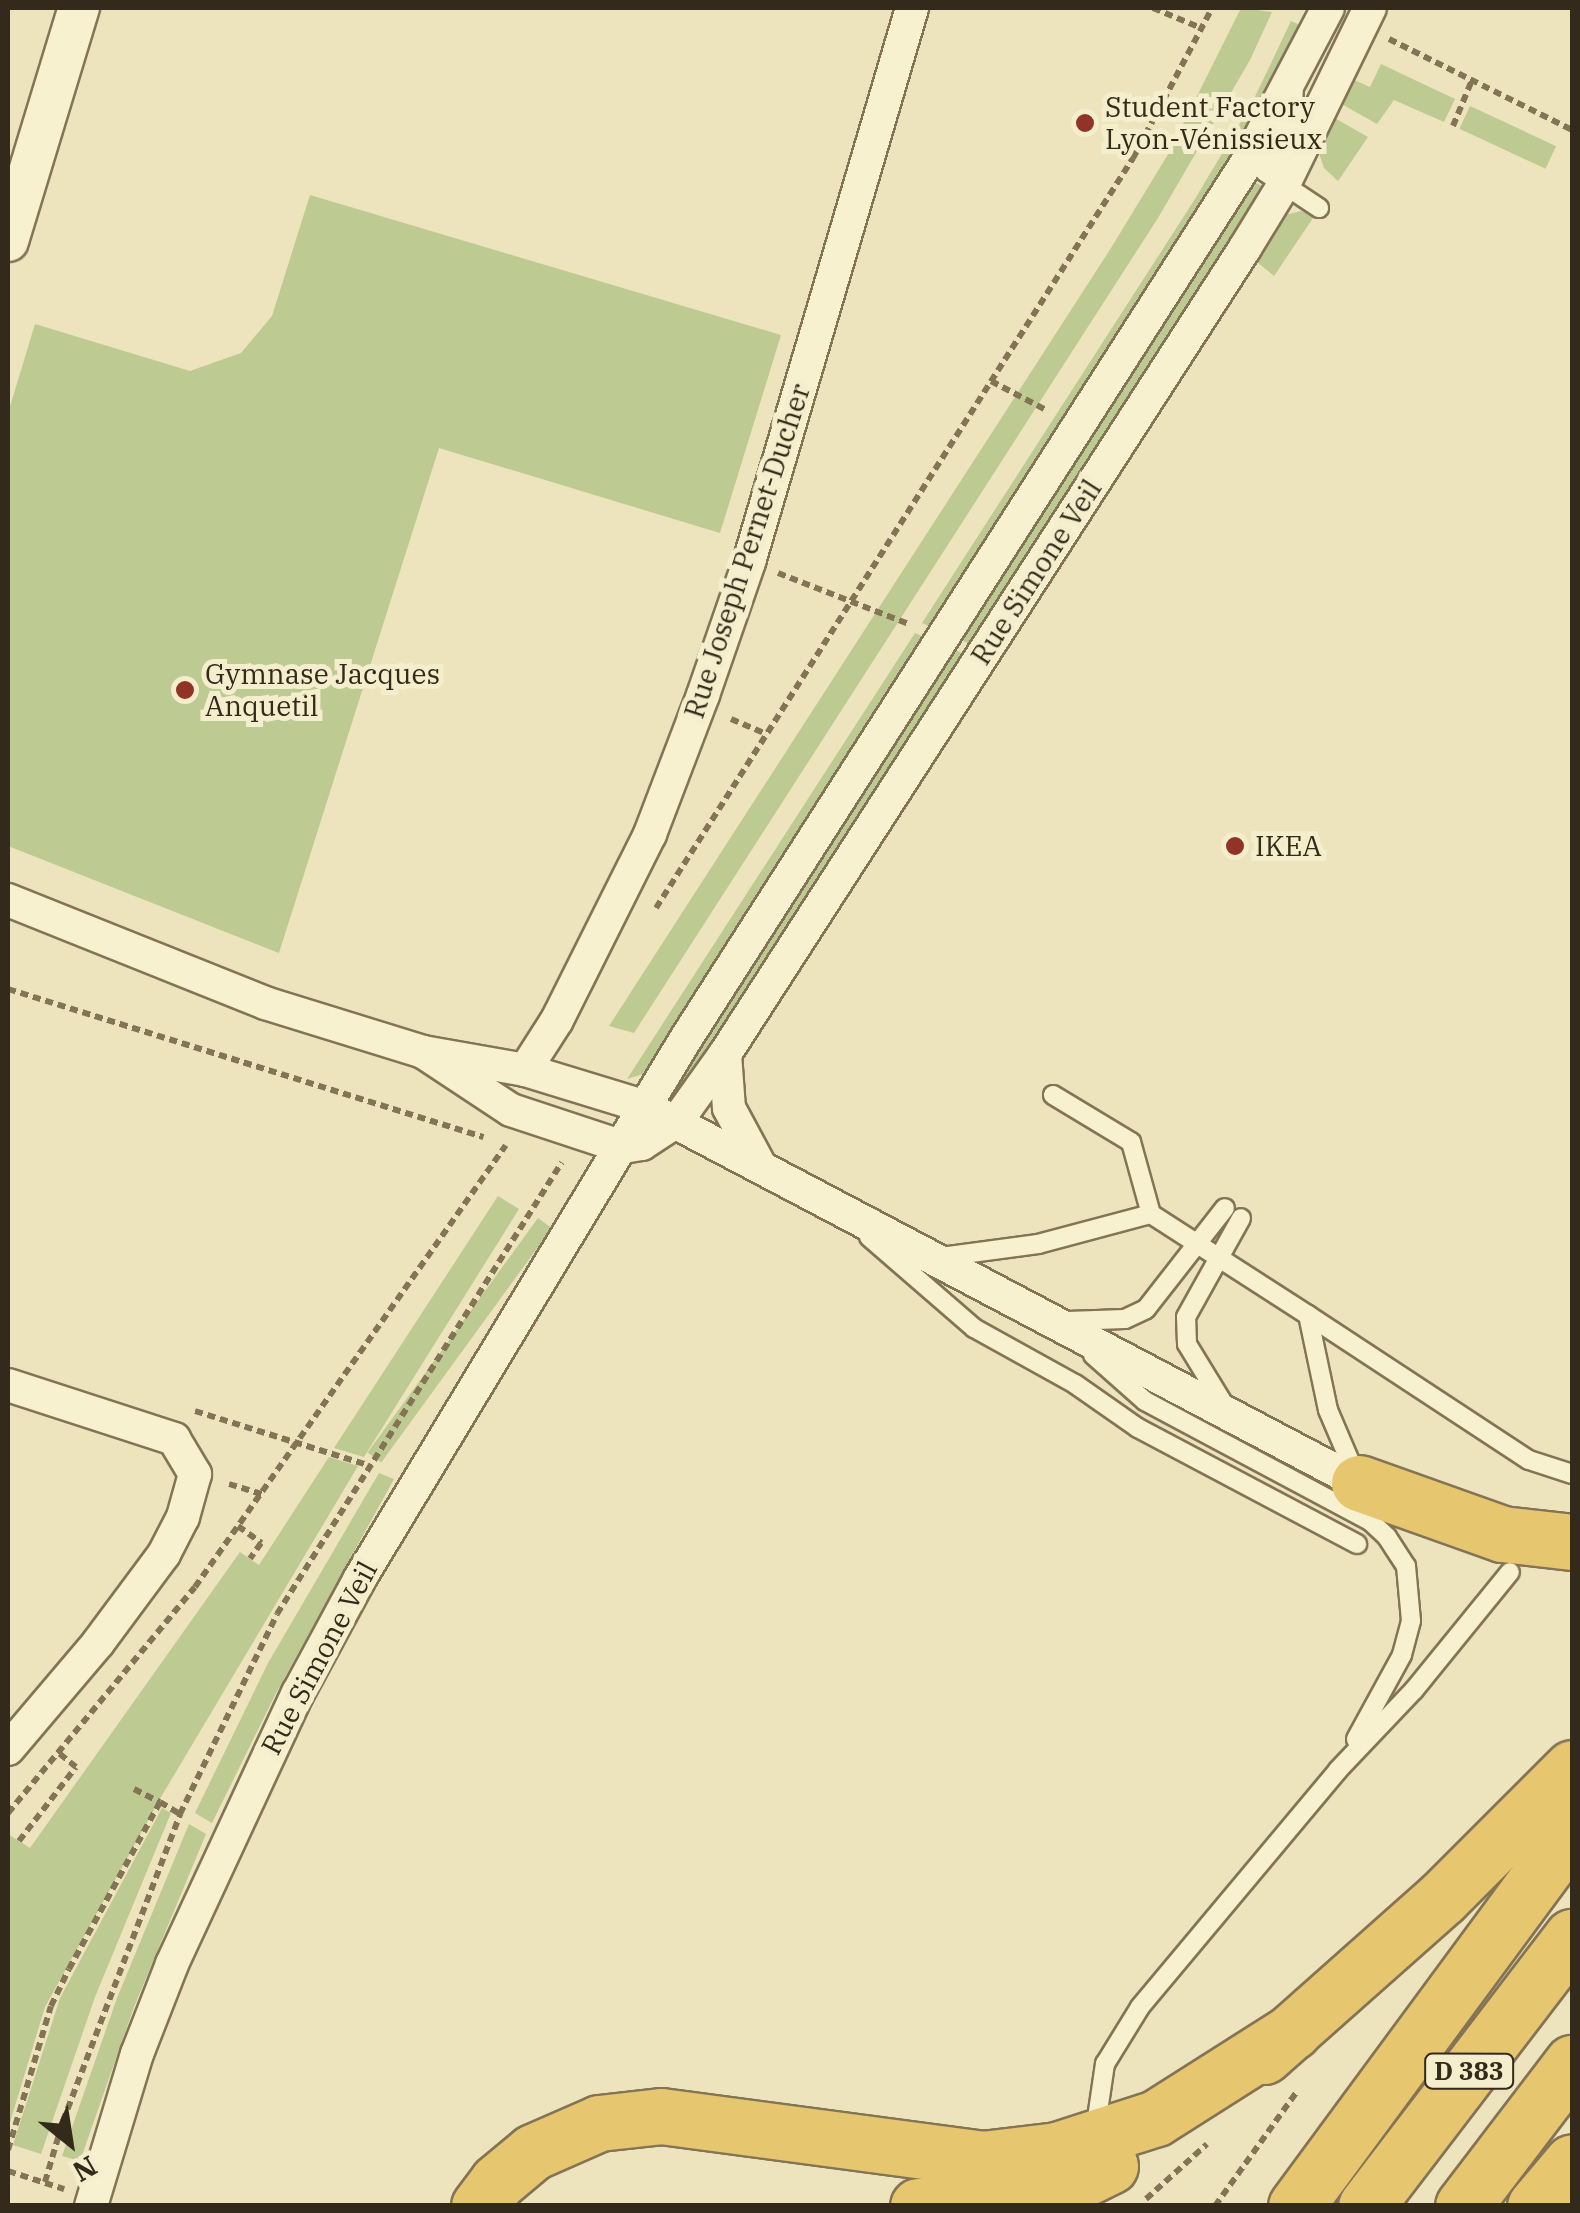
<!DOCTYPE html>
<meta charset="utf-8">
<style>
body{margin:0}
#map{position:relative;width:1580px;height:2213px;overflow:hidden;background:#ede4bd;font-family:"IBM Plex Serif",serif}
div>[style]{position:absolute}
.green>*{inset:0;background:#bdca91;transform-origin:0 0}
.path>*{height:6px;margin-top:-3px;transform-origin:0;background:repeating-linear-gradient(90deg,#847456 0 8px,transparent 0 13px)}
.roads{filter:drop-shadow(2px 0 #847456) drop-shadow(-2px 0 #847456) drop-shadow(0 2px #847456) drop-shadow(0 -2px #847456)}
.service>*{height:18px;margin:-9px;padding:0 9px;transform-origin:9px;border-radius:9px;background:#f8f1d0}
.minor>*{height:32px;margin:-16px;padding:0 16px;transform-origin:16px;border-radius:16px;background:#f8f1d0}
.tertiary>*{height:40px;margin:-20px;padding:0 20px;transform-origin:20px;border-radius:20px;background:#f8f1d0}
.trunk>*{height:55px;margin:-27.5px;padding:0 27.5px;transform-origin:27.5px;border-radius:27.5px;background:#e7c670}
.dots>*{width:28px;height:28px;translate:-50% -50%;box-sizing:border-box;border:5px solid #f4eecc;border-radius:50%}
span{translate:-50% -50%;white-space:nowrap;text-align:center;line-height:1.15;-webkit-text-stroke:10px #f4eecc;paint-order:stroke}
.shield-label span{padding:2px 8px;background:#f4eecc;border:2px solid;border-radius:8px;-webkit-text-stroke-width:0}
.shield-label{font-size:25px;color:#342a1b;font-weight:700}
.poi-label{font-size:28px;color:#342a1b}
.left{translate:0 -50%;text-align:left}
.street-label{font-size:28px;color:#342a1b}
.frame{position:absolute;inset:0;border:10px solid #342a1b;pointer-events:none}
.north{position:absolute;left:20px;top:2093px;width:100px;height:100px;-webkit-text-stroke:8px #f4eecc;paint-order:stroke;rotate:150deg;font-size:28px;font-weight:700;line-height:40px;text-align:center;color:#342a1b}
.north::after{content:'';display:block;margin:auto;width:35px;height:45px;background:#342a1b;clip-path:polygon(50% 0,100% 100%,50% 72%,0 100%)}
</style>
<div id="map">
<div class="green">
<i style="clip-path:polygon(1241px 8px,1272px 12px,1250px 60px,1158px 218px,634px 1033px,609px 1026px,1111px 248px,1167px 156px)"></i>
<i style="clip-path:polygon(1291px 21px,1306px 28px,1264px 112px,936px 630px,922px 623px,1195px 199px,1252px 103px)"></i>
<i style="clip-path:polygon(1381px 64px,1455px 99px,1444px 122px,1394px 100px,1377px 124px,1338px 102px,1350px 78px,1370px 87px)"></i>
<i style="left:1470px;top:106px;width:95px;height:25px;rotate:25deg"></i>
<i style="clip-path:polygon(1331px 116px,1368px 137px,1338px 181px,1324px 168px,1319px 153px)"></i>
<i style="clip-path:polygon(1252px 181px,1266px 188px,975px 646px,956px 638px)"></i>
<i style="clip-path:polygon(310px 195px,781px 335px,720px 533px,439px 448px,279px 953px,8px 846px,8px 413px,35px 324px,190px 371px,241px 353px,272px 316px)"></i>
<i style="clip-path:polygon(1301px 211px,1315px 215px,1274px 276px,1251px 257px,1281px 216px)"></i>
<i style="clip-path:polygon(915px 633px,930px 640px,649px 1072px,627px 1079px)"></i>
<i style="clip-path:polygon(951px 648px,969px 656px,684px 1092px,671px 1085px)"></i>
<i style="clip-path:polygon(498px 1196px,519px 1209px,364px 1457px,334px 1448px)"></i>
<i style="left:538px;top:1218px;width:17px;height:290px;rotate:36deg"></i>
<i style="clip-path:polygon(329px 1457px,358px 1466px,161px 1797px,45px 2007px,8px 2129px,8px 1834px,30px 1848px,240px 1552px,259px 1565px)"></i>
<i style="clip-path:polygon(379px 1473px,394px 1479px,275px 1695px,212px 1823px,195px 1813px,268px 1663px)"></i>
<i style="clip-path:polygon(162px 1808px,171px 1813px,95px 1997px,41px 2154px,13px 2145px,60px 1998px)"></i>
<i style="clip-path:polygon(189px 1824px,206px 1834px,134px 2007px,80px 2161px,62px 2156px,117px 1998px)"></i>
</div>
<div class="path">
<i style="left:1153px;top:8px;width:52px;rotate:22.6deg"></i>
<i style="left:1389px;top:39px;width:204px;rotate:26.4deg"></i>
<i style="left:1453px;top:126px;width:50px;rotate:-67.6deg"></i>
<i style="left:991px;top:381px;width:62px;rotate:27.8deg"></i>
<i style="left:778px;top:573px;width:141px;rotate:21.3deg"></i>
<i style="left:731px;top:719px;width:38px;rotate:23deg"></i>
<i style="left:656px;top:908px;width:889px;rotate:-57.54deg"></i>
<i style="left:1133px;top:158px;width:170px;rotate:-62.2deg"></i>
<i style="left:8px;top:989px;width:498px;rotate:17.3deg"></i>
<i style="left:195px;top:1411px;width:183px;rotate:17.4deg"></i>
<i style="left:229px;top:1484px;width:34px;rotate:17deg"></i>
<i style="left:238px;top:1526px;width:29px;rotate:36deg"></i>
<i style="left:261px;top:1543px;width:19px;rotate:125deg"></i>
<i style="left:134px;top:1789px;width:29px;rotate:27deg"></i>
<i style="left:8px;top:1813px;width:293px;rotate:-50.4deg"></i>
<i style="left:195px;top:1587px;width:540px;rotate:-54.87deg"></i>
<i style="left:19px;top:1841px;width:93px;rotate:-52.4deg"></i>
<i style="left:76px;top:1767px;width:21px;rotate:-141deg"></i>
<i style="left:8px;top:2150px;width:150px;rotate:-73.4deg"></i>
<i style="left:51px;top:2006px;width:41px;rotate:-64.1deg"></i>
<i style="left:69px;top:1969px;width:190px;rotate:-61.4deg"></i>
<i style="left:160px;top:1802px;width:23px;rotate:31deg"></i>
<i style="left:8px;top:2171px;width:59px;rotate:17.8deg"></i>
<i style="left:45px;top:2182px;width:64px;rotate:-73.6deg"></i>
<i style="left:63px;top:2121px;width:329px;rotate:-69.1deg"></i>
<i style="left:180px;top:1814px;width:222px;rotate:-64.1deg"></i>
<i style="left:277px;top:1614px;width:534px;rotate:-57.77deg"></i>
<i style="left:1146px;top:2199px;width:82px;rotate:-42deg"></i>
<i style="left:1215px;top:2206px;width:139px;rotate:-54.4deg"></i>
</div>
<div class="roads">
<div class="service">
<i style="left:1294px;top:82px;width:38px;rotate:92deg"></i>
<i style="left:1293px;top:120px;width:59px;rotate:118.3deg"></i>
<i style="left:1265px;top:172px;width:65px;rotate:33.7deg"></i>
<i style="left:1053px;top:1095px;width:91px;rotate:31.1deg"></i>
<i style="left:1131px;top:1142px;width:75px;rotate:74.5deg"></i>
<i style="left:1151px;top:1214px;width:187px;rotate:32.8deg"></i>
<i style="left:1308px;top:1315px;width:97px;rotate:78.1deg"></i>
<i style="left:1328px;top:1410px;width:74px;rotate:66.9deg"></i>
<i style="left:869px;top:1237px;width:139px;rotate:40.9deg"></i>
<i style="left:974px;top:1328px;width:115px;rotate:29deg"></i>
<i style="left:1075px;top:1384px;width:77px;rotate:34.9deg"></i>
<i style="left:1138px;top:1428px;width:248px;rotate:27.9deg"></i>
<i style="left:941px;top:1257px;width:98px;rotate:-7.6deg"></i>
<i style="left:1038px;top:1244px;width:117px;rotate:-14.9deg"></i>
<i style="left:1308px;top:1315px;width:264px;rotate:33.3deg"></i>
<i style="left:1529px;top:1460px;width:45px;rotate:18deg"></i>
<i style="left:1067px;top:1321px;width:58px;rotate:-2deg"></i>
<i style="left:1125px;top:1319px;width:23px;rotate:-25deg"></i>
<i style="left:1146px;top:1309px;width:128px;rotate:-52deg"></i>
<i style="left:1093px;top:1355px;width:69px;rotate:41.5deg"></i>
<i style="left:1145px;top:1401px;width:255px;rotate:28.1deg"></i>
<i style="left:1370px;top:1521px;width:23px;rotate:43deg"></i>
<i style="left:1387px;top:1537px;width:35px;rotate:57deg"></i>
<i style="left:1406px;top:1566px;width:55px;rotate:84.8deg"></i>
<i style="left:1411px;top:1621px;width:35px;rotate:105deg"></i>
<i style="left:1402px;top:1655px;width:96px;rotate:118.7deg"></i>
<i style="left:1223px;top:1403px;width:69px;rotate:-121.4deg"></i>
<i style="left:1187px;top:1344px;width:27px;rotate:-92deg"></i>
<i style="left:1186px;top:1317px;width:113px;rotate:-60.9deg"></i>
<i style="left:1097px;top:2118px;width:55px;rotate:-81.6deg"></i>
<i style="left:1105px;top:2064px;width:67px;rotate:-58.4deg"></i>
<i style="left:1140px;top:2007px;width:309px;rotate:-50.1deg"></i>
<i style="left:1338px;top:1770px;width:110px;rotate:-46.5deg"></i>
<i style="left:1414px;top:1690px;width:152px;rotate:-50.9deg"></i>
</div>
<div class="minor">
<i style="left:8px;top:900px;width:277px;rotate:21.8deg"></i>
<i style="left:265px;top:1003px;width:165px;rotate:17.2deg"></i>
<i style="left:423px;top:1052px;width:104px;rotate:10deg"></i>
<i style="left:525px;top:1070px;width:127px;rotate:17deg"></i>
<i style="left:646px;top:1107px;width:806px;rotate:27.8deg"></i>
<i style="left:423px;top:1052px;width:105px;rotate:33.4deg"></i>
<i style="left:511px;top:1110px;width:118px;rotate:18.3deg"></i>
<i style="left:623px;top:1147px;width:19px;rotate:-9deg"></i>
<i style="left:642px;top:1144px;width:42px;rotate:-33.3deg"></i>
<i style="left:677px;top:1121px;width:82px;rotate:-54.4deg"></i>
<i style="left:725px;top:1054px;width:959px;rotate:-57.17deg"></i>
<i style="left:1245px;top:248px;width:73px;rotate:-58.5deg"></i>
<i style="left:1283px;top:186px;width:198px;rotate:-64deg"></i>
<i style="left:725px;top:1054px;width:54px;rotate:85.8deg"></i>
<i style="left:729px;top:1108px;width:64px;rotate:61.8deg"></i>
<i style="left:525px;top:1070px;width:59px;rotate:-57.4deg"></i>
<i style="left:557px;top:1020px;width:208px;rotate:-63.4deg"></i>
<i style="left:650px;top:834px;width:149px;rotate:-69.1deg"></i>
<i style="left:703px;top:695px;width:141px;rotate:-70.9deg"></i>
<i style="left:749px;top:562px;width:577px;rotate:-73.6deg"></i>
<i style="left:8px;top:1385px;width:175px;rotate:18deg"></i>
<i style="left:174px;top:1439px;width:41px;rotate:59deg"></i>
<i style="left:195px;top:1474px;width:45px;rotate:105.6deg"></i>
<i style="left:183px;top:1517px;width:42px;rotate:117.2deg"></i>
<i style="left:164px;top:1554px;width:111px;rotate:126.6deg"></i>
<i style="left:98px;top:1643px;width:139px;rotate:130.3deg"></i>
<i style="left:91px;top:2206px;width:159px;rotate:-73.2deg"></i>
<i style="left:137px;top:2054px;width:97px;rotate:-68.7deg"></i>
<i style="left:172px;top:1964px;width:299px;rotate:-65.1deg"></i>
<i style="left:298px;top:1693px;width:128px;rotate:-61.6deg"></i>
<i style="left:359px;top:1580px;width:634px;rotate:-58.87deg"></i>
<i style="left:687px;top:1037px;width:1037px;rotate:-57.37deg"></i>
<i style="left:1246px;top:164px;width:176px;rotate:-62.3deg"></i>
</div>
<div class="tertiary">
<i style="left:8px;top:241px;width:244px;rotate:-73.1deg"></i>
</div>
<div class="trunk">
<i style="left:1359px;top:1483px;width:152px;rotate:19.6deg"></i>
<i style="left:1502px;top:1534px;width:70px;rotate:6.5deg"></i>
<i style="left:1264px;top:2056px;width:239px;rotate:-41.6deg"></i>
<i style="left:1443px;top:1897px;width:182px;rotate:-45deg"></i>
<i style="left:479px;top:2206px;width:30px;rotate:-53deg"></i>
<i style="left:497px;top:2182px;width:47px;rotate:-39.8deg"></i>
<i style="left:533px;top:2152px;width:72px;rotate:-23.7deg"></i>
<i style="left:599px;top:2123px;width:62px;rotate:-6.4deg"></i>
<i style="left:661px;top:2116px;width:324px;rotate:7.6deg"></i>
<i style="left:982px;top:2159px;width:76px;rotate:-6.8deg"></i>
<i style="left:1057px;top:2150px;width:104px;rotate:-17.9deg"></i>
<i style="left:1156px;top:2118px;width:162px;rotate:-32.4deg"></i>
<i style="left:918px;top:2206px;width:106px;rotate:-6deg"></i>
<i style="left:1023px;top:2195px;width:53px;rotate:-13deg"></i>
<i style="left:1075px;top:2183px;width:39px;rotate:-26deg"></i>
<i style="left:1296px;top:2206px;width:465px;rotate:-53.6deg"></i>
<i style="left:1366px;top:2206px;width:339px;rotate:-52.6deg"></i>
<i style="left:1463px;top:2206px;width:180px;rotate:-52.7deg"></i>
<i style="left:1535px;top:2206px;width:57px;rotate:-49.9deg"></i>
</div>
</div>
<div class="dots">
<i style="left:1085px;top:123px;background:#923327"></i>
<i style="left:185px;top:690px;background:#923327"></i>
<i style="left:1235px;top:846px;background:#923327"></i>
</div>
<div class="shield-label">
<span style="left:1469px;top:2071px">D 383</span>
</div>
<div class="poi-label">
<span class="left" style="left:1105px;top:123px">Student Factory<br>Lyon-Vénissieux</span>
<span class="left" style="left:205px;top:690px">Gymnase Jacques<br>Anquetil</span>
<span class="left" style="left:1255px;top:846px">IKEA</span>
</div>
<div class="street-label">
<span style="left:747px;top:551px;rotate:-72deg">Rue Joseph Pernet-Ducher</span>
<span style="left:1036px;top:572px;rotate:-57deg">Rue Simone Veil</span>
<span style="left:319px;top:1658px;rotate:-62deg">Rue Simone Veil</span>
</div>
<div class="frame"></div>
<div class="north">N</div>
</div>
